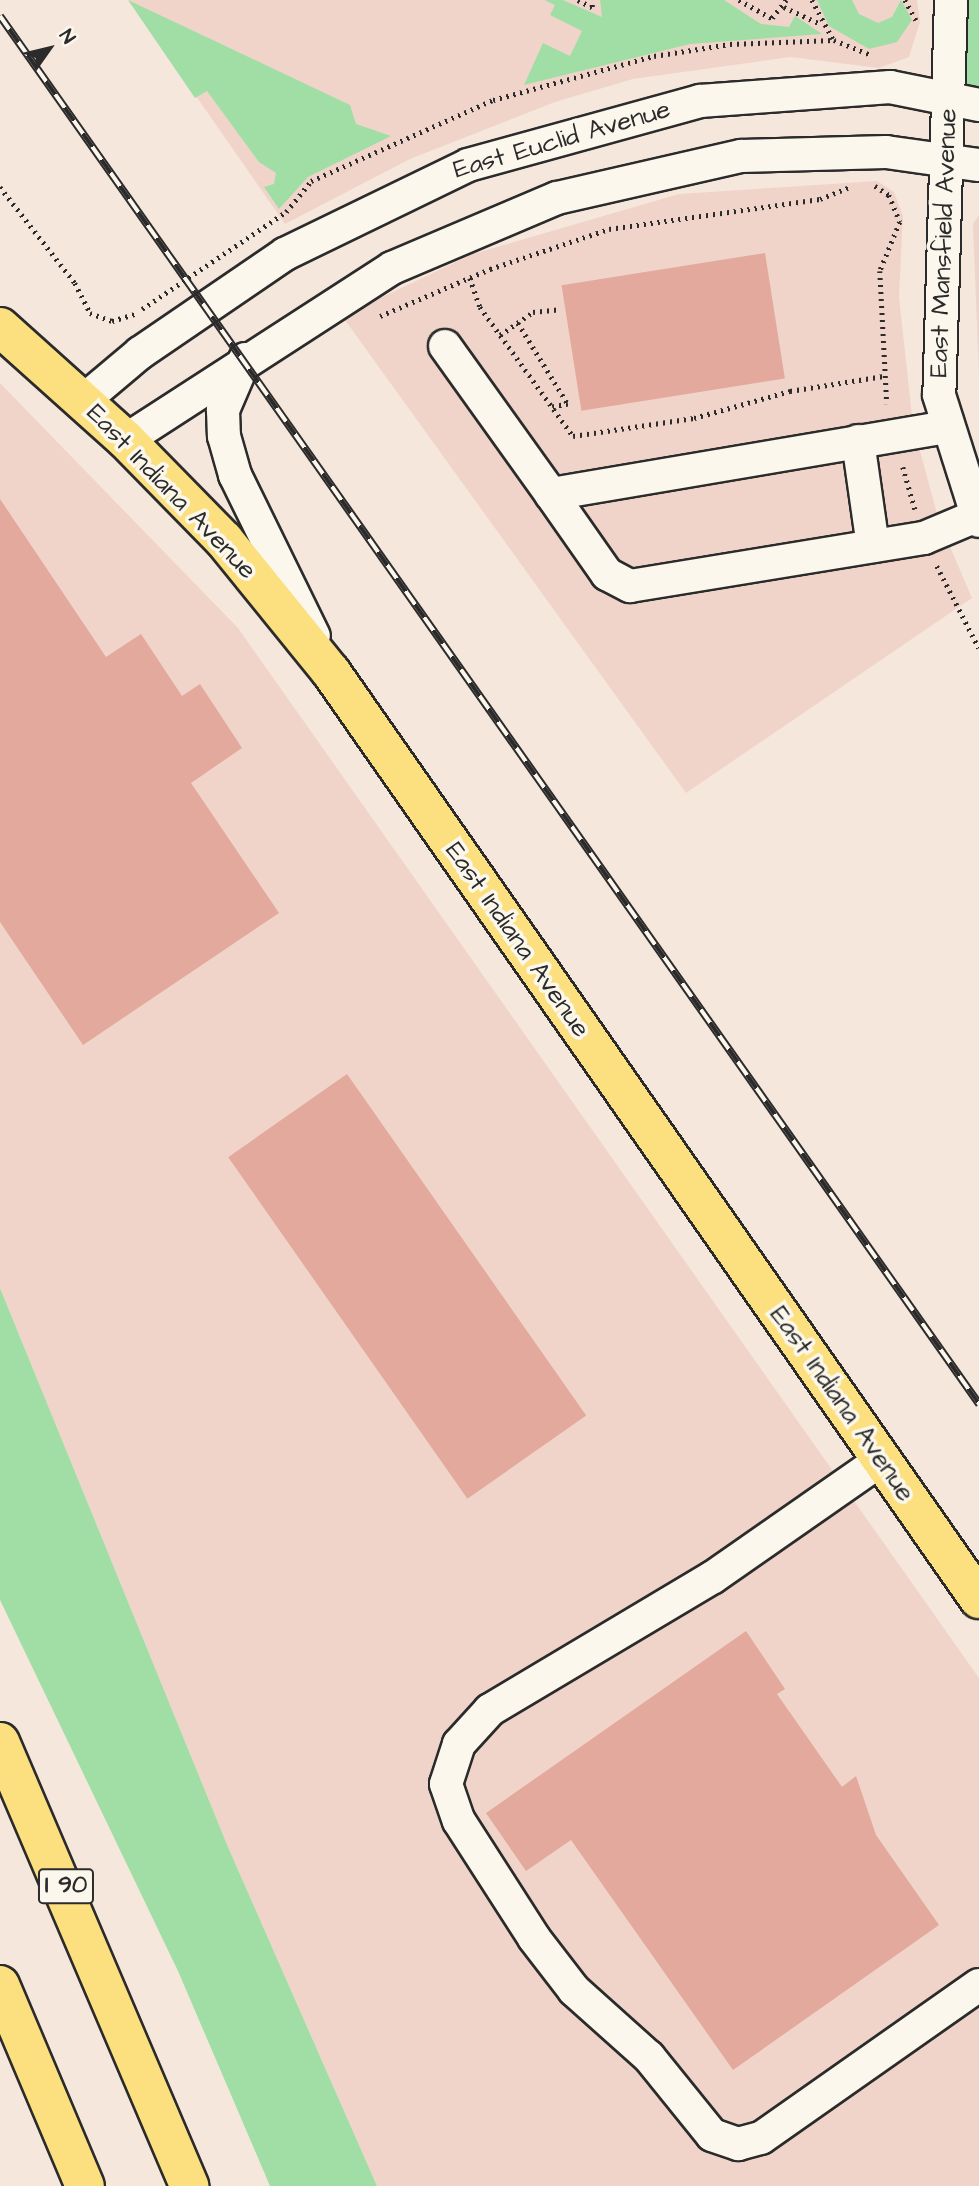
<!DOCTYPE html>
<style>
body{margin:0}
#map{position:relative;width:979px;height:2186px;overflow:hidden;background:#f6e7dc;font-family:"Architects Daughter",sans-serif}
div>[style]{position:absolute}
.built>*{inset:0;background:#f0d4c9}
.green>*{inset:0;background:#a1dea6;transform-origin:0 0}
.building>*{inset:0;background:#e2a99c;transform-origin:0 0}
.path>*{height:4.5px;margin-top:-2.25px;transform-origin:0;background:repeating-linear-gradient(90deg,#2b2b2b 0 2px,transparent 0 7px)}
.roads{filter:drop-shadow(2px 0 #2b2b2b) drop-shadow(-2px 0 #2b2b2b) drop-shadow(0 2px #2b2b2b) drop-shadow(0 -2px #2b2b2b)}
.minor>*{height:32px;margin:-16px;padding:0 16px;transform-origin:16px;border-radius:16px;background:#fbf7ec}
.major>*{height:38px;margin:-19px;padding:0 19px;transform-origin:19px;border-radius:19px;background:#fce080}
.highway>*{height:38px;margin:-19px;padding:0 19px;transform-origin:19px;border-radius:19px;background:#fce080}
.rail>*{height:8px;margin-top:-4px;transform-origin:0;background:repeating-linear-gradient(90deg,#fbf7ec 0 16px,#2b2b2b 0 32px);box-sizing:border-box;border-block:2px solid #2b2b2b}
span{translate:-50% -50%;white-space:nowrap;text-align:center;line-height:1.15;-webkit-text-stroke:7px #fbf7ec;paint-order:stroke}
.shield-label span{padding:2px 5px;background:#fbf7ec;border:2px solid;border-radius:5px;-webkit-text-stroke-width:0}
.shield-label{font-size:24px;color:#2b2b2b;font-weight:700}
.street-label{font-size:26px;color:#2b2b2b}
.north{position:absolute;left:14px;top:14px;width:70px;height:70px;-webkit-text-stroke:5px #fbf7ec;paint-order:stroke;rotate:56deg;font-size:19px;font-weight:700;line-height:28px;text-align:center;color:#2b2b2b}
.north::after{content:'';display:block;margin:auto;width:24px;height:32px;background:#2b2b2b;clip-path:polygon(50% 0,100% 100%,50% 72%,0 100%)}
</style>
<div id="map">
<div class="built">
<i style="clip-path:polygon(129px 0,917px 0,920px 22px,909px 57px,879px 68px,790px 57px,633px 79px,555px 102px,410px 159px,285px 224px)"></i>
<i style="clip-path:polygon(877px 181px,894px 192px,903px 216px,899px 297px,913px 425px,939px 521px,972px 598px,686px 793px,342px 316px,473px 254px,679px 194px)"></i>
<i style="clip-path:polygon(979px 215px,979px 378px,973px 224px)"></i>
<i style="clip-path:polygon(0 383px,238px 628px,979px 1678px,979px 2186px,377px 2186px,228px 1847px,0 1288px)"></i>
</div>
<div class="green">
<i style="clip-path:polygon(128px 0,350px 105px,356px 124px,391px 136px,308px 177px,279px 209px,264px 187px,274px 184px,276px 173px,259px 162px,207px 91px,195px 98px)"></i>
<i style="clip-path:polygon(544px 0,563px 0,602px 17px,600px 0,724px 0,761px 24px,789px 27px,795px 16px,822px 34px,690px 44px,524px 85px,543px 43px,570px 56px,582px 31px,550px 15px,555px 5px)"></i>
<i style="clip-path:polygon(817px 0,852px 0,859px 14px,878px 23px,892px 17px,901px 0,912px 20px,897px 42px,869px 49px,829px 26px)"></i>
<i style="left:951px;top:0;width:28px;height:98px"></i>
<i style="clip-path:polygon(0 1288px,228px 1847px,377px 2186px,270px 2186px,178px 1971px,0 1600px)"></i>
</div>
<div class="building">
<i style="left:765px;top:253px;width:127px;height:206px;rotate:81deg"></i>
<i style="clip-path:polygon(0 499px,106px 657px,141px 634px,182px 696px,200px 684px,242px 748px,191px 783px,279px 913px,83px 1045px,0 922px)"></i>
<i style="left:347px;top:1074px;width:417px;height:145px;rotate:55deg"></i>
<i style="clip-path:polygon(746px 1631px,785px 1689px,777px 1694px,842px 1787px,856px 1776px,876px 1835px,939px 1925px,733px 2070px,571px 1840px,526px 1871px,486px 1813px)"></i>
</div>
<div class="path">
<i style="left:578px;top:0;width:16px;rotate:27deg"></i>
<i style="left:592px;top:7px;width:7px;rotate:-90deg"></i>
<i style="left:739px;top:0;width:38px;rotate:29deg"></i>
<i style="left:772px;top:18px;width:23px;rotate:-52deg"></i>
<i style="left:812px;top:0;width:44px;rotate:61.7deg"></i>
<i style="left:905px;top:0;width:23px;rotate:61deg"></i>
<i style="left:784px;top:7px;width:38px;rotate:25deg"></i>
<i style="left:875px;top:186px;width:17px;rotate:33deg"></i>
<i style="left:889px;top:195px;width:29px;rotate:68deg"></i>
<i style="left:900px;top:222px;width:53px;rotate:112.2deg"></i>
<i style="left:880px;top:271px;width:133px;rotate:87deg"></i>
<i style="left:0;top:187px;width:122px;rotate:52deg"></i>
<i style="left:75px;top:283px;width:34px;rotate:63deg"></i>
<i style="left:90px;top:313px;width:23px;rotate:20deg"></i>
<i style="left:112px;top:321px;width:24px;rotate:-17deg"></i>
<i style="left:470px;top:278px;width:31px;rotate:71deg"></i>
<i style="left:480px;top:307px;width:159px;rotate:54.2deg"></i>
<i style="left:573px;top:436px;width:122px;rotate:-8.5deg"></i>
<i style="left:694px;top:418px;width:100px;rotate:-15.7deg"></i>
<i style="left:790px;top:391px;width:95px;rotate:-9.1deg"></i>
<i style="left:142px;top:309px;width:174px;rotate:-34deg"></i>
<i style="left:286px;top:212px;width:40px;rotate:-51deg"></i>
<i style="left:311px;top:181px;width:199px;rotate:-24deg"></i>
<i style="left:493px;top:100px;width:167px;rotate:-15.3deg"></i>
<i style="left:654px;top:56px;width:77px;rotate:-9deg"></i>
<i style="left:730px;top:44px;width:104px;rotate:-2.2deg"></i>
<i style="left:834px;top:40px;width:38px;rotate:22deg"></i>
<i style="left:380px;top:316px;width:120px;rotate:-23.1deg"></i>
<i style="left:490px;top:269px;width:126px;rotate:-18.6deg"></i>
<i style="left:609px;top:229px;width:213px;rotate:-8.1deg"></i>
<i style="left:820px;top:199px;width:32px;rotate:-22deg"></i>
<i style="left:518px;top:323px;width:95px;rotate:58.3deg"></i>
<i style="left:568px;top:404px;width:16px;rotate:169deg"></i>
<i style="left:500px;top:335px;width:40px;rotate:-34.9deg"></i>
<i style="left:533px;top:312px;width:27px;rotate:-6deg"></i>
<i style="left:903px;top:467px;width:44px;rotate:74.1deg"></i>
<i style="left:937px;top:566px;width:92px;rotate:62.9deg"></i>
</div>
<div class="roads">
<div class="minor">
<i style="left:951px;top:0;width:395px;rotate:91.7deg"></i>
<i style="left:939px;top:395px;width:132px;rotate:72.4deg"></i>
<i style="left:445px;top:346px;width:182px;rotate:54.4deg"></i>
<i style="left:551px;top:494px;width:402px;rotate:-9.6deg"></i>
<i style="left:245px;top:359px;width:56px;rotate:113.3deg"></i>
<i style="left:223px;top:410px;width:26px;rotate:88deg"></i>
<i style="left:224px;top:436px;width:41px;rotate:74.2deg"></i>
<i style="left:235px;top:475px;width:179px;rotate:63.9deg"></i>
<i style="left:83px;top:401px;width:75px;rotate:-40.1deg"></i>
<i style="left:140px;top:353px;width:176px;rotate:-34.3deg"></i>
<i style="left:285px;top:254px;width:203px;rotate:-25.9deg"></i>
<i style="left:468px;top:165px;width:241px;rotate:-15.4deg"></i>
<i style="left:700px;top:101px;width:191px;rotate:-4.2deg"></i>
<i style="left:890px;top:87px;width:91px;rotate:11.4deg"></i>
<i style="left:126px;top:440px;width:317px;rotate:-32.9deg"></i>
<i style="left:392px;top:268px;width:179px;rotate:-23deg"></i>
<i style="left:557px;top:198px;width:189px;rotate:-12.9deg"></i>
<i style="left:741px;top:156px;width:145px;rotate:-1.6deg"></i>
<i style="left:886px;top:152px;width:94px;rotate:8deg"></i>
<i style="left:858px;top:441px;width:106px;rotate:81.9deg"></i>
<i style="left:551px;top:494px;width:98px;rotate:55deg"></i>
<i style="left:607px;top:574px;width:26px;rotate:28deg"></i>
<i style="left:630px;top:586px;width:298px;rotate:-9.3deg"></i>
<i style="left:924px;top:538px;width:56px;rotate:-22.9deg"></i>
<i style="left:881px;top:1460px;width:205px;rotate:145.1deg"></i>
<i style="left:713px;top:1577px;width:260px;rotate:149.2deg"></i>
<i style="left:490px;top:1710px;width:46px;rotate:132.4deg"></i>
<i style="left:459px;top:1744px;width:42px;rotate:108deg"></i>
<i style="left:446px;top:1784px;width:39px;rotate:71deg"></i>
<i style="left:459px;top:1821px;width:139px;rotate:57.3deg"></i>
<i style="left:534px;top:1938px;width:66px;rotate:52.4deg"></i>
<i style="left:574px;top:1990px;width:101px;rotate:41.8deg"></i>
<i style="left:649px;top:2057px;width:100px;rotate:51.1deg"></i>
<i style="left:712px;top:2135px;width:28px;rotate:19deg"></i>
<i style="left:738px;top:2144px;width:24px;rotate:-15deg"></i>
<i style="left:761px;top:2138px;width:266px;rotate:-35.1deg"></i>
</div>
<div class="major">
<i style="left:0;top:327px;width:169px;rotate:41.9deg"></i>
<i style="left:126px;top:440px;width:140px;rotate:45.6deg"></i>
<i style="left:224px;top:540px;width:170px;rotate:51deg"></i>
<i style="left:331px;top:672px;width:1131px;rotate:55.05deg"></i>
</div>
<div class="highway">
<i style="left:0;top:1742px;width:483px;rotate:66.9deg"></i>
<i style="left:0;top:1985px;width:218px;rotate:67.1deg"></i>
</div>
</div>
<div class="rail">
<i style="left:0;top:16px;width:1699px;rotate:54.8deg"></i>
</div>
<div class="shield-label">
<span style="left:66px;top:1886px">I 90</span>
</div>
<div class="street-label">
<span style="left:562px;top:140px;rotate:-16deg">East Euclid Avenue</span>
<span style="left:944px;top:243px;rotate:-88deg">East Mansfield Avenue</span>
<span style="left:171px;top:492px;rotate:46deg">East Indiana Avenue</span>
<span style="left:517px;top:940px;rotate:55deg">East Indiana Avenue</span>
<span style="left:842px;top:1404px;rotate:55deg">East Indiana Avenue</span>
</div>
<div class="north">N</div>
</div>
